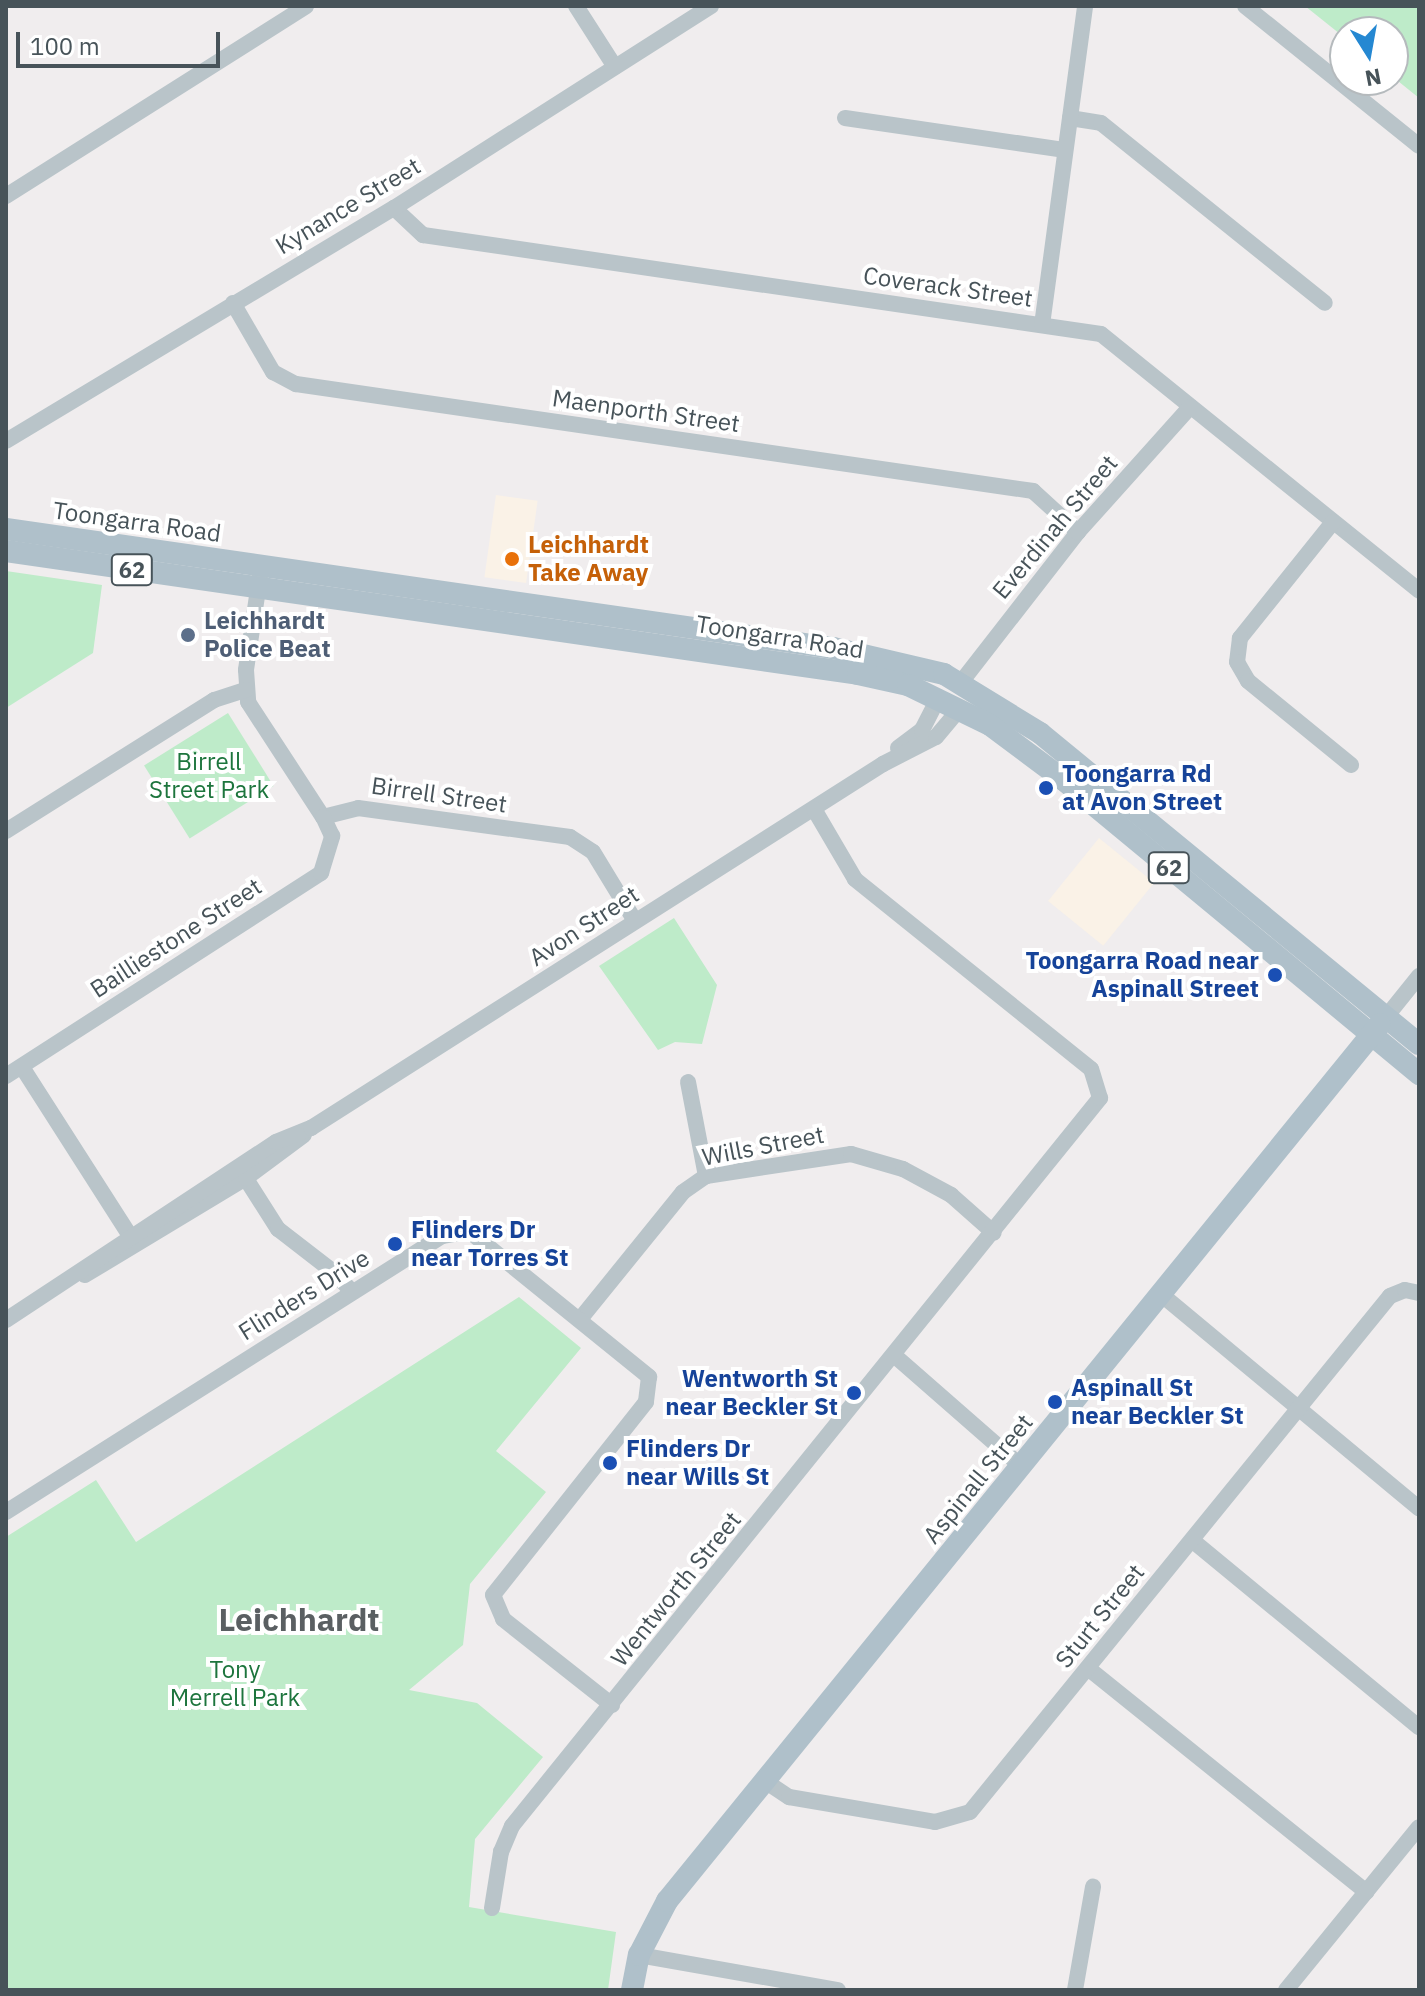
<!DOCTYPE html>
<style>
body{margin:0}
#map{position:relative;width:1425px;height:1996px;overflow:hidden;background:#f0edee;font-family:"IBM Plex Sans",sans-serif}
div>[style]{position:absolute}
.commercial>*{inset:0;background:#faf2e7;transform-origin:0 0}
.green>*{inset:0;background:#beebc9;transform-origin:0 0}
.minor>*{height:16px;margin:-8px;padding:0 8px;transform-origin:8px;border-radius:8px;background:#b9c4c9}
.major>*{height:22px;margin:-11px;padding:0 11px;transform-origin:11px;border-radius:11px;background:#afc0ca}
.dots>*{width:22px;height:22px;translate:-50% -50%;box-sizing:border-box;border:4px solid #fff;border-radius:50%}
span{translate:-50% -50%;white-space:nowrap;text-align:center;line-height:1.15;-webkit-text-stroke:8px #fff;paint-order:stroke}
.shield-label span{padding:2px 6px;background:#fff;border:2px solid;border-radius:6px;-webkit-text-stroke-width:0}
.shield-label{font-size:22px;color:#475359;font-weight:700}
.street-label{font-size:24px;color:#475359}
.food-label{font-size:24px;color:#c56008;font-weight:700}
.left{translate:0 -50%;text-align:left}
.service-label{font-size:24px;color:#4e5e75;font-weight:700}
.park-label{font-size:24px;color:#1d753d}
.transit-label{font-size:24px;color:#164399;font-weight:700}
.right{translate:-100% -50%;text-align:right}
.district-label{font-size:32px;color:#5a5f62;font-weight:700}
.frame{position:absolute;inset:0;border:8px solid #475359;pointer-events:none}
.north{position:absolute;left:1329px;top:16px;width:80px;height:80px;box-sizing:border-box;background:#fff;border:2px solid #b5babd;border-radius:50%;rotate:169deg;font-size:22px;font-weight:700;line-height:32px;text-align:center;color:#475359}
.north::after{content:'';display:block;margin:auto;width:28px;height:36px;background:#2588d2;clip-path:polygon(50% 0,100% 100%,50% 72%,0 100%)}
.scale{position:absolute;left:16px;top:32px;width:204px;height:36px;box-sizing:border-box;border:4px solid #475359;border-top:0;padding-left:10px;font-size:24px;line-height:28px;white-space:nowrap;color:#475359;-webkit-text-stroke:6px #fff;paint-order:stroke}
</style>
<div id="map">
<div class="commercial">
<i style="left:496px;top:495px;width:42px;height:83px;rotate:8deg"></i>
<i style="left:1099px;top:838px;width:71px;height:81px;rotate:39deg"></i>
</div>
<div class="green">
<i style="clip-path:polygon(1305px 6px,1419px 6px,1419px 98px,1393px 77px,1393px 32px,1345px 32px,1345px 38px)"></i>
<i style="clip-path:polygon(6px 571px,102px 585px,93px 653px,6px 708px)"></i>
<i style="left:228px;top:713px;width:86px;height:99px;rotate:58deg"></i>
<i style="clip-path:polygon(674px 918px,717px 985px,702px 1044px,675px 1042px,658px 1050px,599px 966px)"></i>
<i style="clip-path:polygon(519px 1297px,581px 1348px,496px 1451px,546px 1492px,470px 1584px,463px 1645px,409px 1690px,477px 1703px,543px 1757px,475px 1839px,469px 1907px,616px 1932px,608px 1990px,6px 1990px,6px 1537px,96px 1480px,136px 1542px)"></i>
</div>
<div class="minor">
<i style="left:576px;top:6px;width:72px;rotate:57.4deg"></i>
<i style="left:1245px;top:6px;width:223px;rotate:38.8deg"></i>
<i style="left:845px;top:118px;width:221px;rotate:8.3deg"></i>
<i style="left:1070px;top:118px;width:31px;rotate:9deg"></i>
<i style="left:1101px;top:123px;width:287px;rotate:38.8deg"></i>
<i style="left:6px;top:196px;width:355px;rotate:-32.3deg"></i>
<i style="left:394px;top:208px;width:40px;rotate:43deg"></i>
<i style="left:423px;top:235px;width:685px;rotate:8.31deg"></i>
<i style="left:1101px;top:334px;width:409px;rotate:38.9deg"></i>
<i style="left:233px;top:303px;width:80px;rotate:59.9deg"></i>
<i style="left:273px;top:372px;width:26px;rotate:28deg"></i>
<i style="left:296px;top:384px;width:745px;rotate:8.26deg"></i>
<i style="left:1033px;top:491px;width:61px;rotate:42.3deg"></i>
<i style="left:1042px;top:325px;width:322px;rotate:-82.3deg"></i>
<i style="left:6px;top:441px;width:453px;rotate:-31deg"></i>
<i style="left:394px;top:208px;width:376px;rotate:-32.5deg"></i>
<i style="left:1333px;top:522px;width:149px;rotate:128.7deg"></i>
<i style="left:1240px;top:638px;width:24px;rotate:97deg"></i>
<i style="left:1237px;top:662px;width:22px;rotate:60deg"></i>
<i style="left:1248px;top:681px;width:133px;rotate:39.2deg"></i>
<i style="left:260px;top:576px;width:95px;rotate:98.5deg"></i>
<i style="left:246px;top:670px;width:32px;rotate:86deg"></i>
<i style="left:248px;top:702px;width:137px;rotate:56.9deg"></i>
<i style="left:323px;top:817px;width:36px;rotate:-14deg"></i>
<i style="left:358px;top:808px;width:214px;rotate:7.8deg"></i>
<i style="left:570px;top:837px;width:27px;rotate:33deg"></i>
<i style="left:593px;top:852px;width:81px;rotate:58.7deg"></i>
<i style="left:962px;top:681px;width:189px;rotate:-52.1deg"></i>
<i style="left:1078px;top:532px;width:168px;rotate:-48.1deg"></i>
<i style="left:898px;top:748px;width:30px;rotate:-37deg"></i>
<i style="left:922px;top:730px;width:37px;rotate:-63deg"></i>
<i style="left:6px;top:831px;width:246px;rotate:-32.2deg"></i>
<i style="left:214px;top:700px;width:33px;rotate:-18deg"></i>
<i style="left:1386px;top:1017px;width:53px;rotate:-51.2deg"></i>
<i style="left:22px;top:1067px;width:210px;rotate:57.4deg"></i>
<i style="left:6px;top:1076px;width:375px;rotate:-32.8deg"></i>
<i style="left:321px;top:873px;width:39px;rotate:-73deg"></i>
<i style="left:332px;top:836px;width:21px;rotate:-115deg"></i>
<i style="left:688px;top:1082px;width:96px;rotate:79.2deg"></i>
<i style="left:241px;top:1171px;width:69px;rotate:57.5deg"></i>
<i style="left:278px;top:1229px;width:72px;rotate:37.7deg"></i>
<i style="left:335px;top:1273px;width:25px;rotate:48deg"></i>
<i style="left:85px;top:1275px;width:188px;rotate:-31.1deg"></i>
<i style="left:246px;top:1178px;width:72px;rotate:-36.6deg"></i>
<i style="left:1162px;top:1295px;width:334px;rotate:39.7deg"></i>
<i style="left:581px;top:1318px;width:162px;rotate:-51deg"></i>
<i style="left:683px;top:1192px;width:28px;rotate:-35deg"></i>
<i style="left:706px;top:1176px;width:147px;rotate:-8.6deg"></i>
<i style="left:851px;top:1154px;width:54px;rotate:16.1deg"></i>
<i style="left:903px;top:1169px;width:55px;rotate:28.4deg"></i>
<i style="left:951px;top:1195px;width:57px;rotate:41.5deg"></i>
<i style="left:6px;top:1320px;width:323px;rotate:-33.4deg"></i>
<i style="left:276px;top:1142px;width:38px;rotate:-22deg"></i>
<i style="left:311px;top:1128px;width:678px;rotate:-32.47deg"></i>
<i style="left:883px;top:764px;width:59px;rotate:-27deg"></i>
<i style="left:936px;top:737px;width:38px;rotate:-50deg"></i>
<i style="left:895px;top:1356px;width:169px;rotate:41.2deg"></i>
<i style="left:6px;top:1512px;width:516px;rotate:-32.33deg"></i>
<i style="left:442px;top:1236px;width:27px;rotate:-10deg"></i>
<i style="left:469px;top:1231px;width:232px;rotate:39deg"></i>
<i style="left:649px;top:1377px;width:25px;rotate:97deg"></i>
<i style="left:646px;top:1402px;width:246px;rotate:128.4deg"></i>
<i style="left:493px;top:1595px;width:26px;rotate:67deg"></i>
<i style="left:503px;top:1619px;width:139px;rotate:38.3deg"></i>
<i style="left:1193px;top:1541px;width:293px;rotate:39.5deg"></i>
<i style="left:1089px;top:1669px;width:356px;rotate:38.8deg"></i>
<i style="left:765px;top:1781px;width:29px;rotate:34deg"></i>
<i style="left:789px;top:1797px;width:148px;rotate:9.7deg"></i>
<i style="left:935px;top:1822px;width:36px;rotate:-16deg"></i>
<i style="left:970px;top:1812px;width:665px;rotate:-50.86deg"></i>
<i style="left:1390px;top:1296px;width:16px;rotate:-22deg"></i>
<i style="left:1405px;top:1290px;width:14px;rotate:12deg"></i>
<i style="left:492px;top:1908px;width:57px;rotate:-80.9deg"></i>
<i style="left:501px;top:1852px;width:28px;rotate:-67deg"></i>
<i style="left:512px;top:1826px;width:936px;rotate:-51.07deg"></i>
<i style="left:1100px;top:1098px;width:30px;rotate:-107deg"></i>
<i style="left:1091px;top:1069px;width:303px;rotate:-141.2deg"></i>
<i style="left:855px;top:879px;width:81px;rotate:-120.4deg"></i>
<i style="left:639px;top:1955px;width:202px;rotate:10deg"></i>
<i style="left:1075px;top:1990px;width:105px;rotate:-80.1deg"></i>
<i style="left:1286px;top:1990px;width:210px;rotate:-50.8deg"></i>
</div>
<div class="major">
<i style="left:6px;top:529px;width:836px;rotate:8.19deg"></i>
<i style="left:833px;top:648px;width:114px;rotate:13.2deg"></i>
<i style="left:944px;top:674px;width:113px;rotate:31.6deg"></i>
<i style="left:1040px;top:733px;width:490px;rotate:39.4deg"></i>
<i style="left:6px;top:551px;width:861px;rotate:8.21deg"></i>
<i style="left:858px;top:674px;width:51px;rotate:12.4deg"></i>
<i style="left:908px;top:685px;width:91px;rotate:26deg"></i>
<i style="left:990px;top:725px;width:94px;rotate:36.7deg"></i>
<i style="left:1065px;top:781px;width:460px;rotate:39.6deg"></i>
<i style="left:632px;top:1990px;width:36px;rotate:-79deg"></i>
<i style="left:639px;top:1955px;width:61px;rotate:-62.6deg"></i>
<i style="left:667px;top:1901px;width:1130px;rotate:-50.89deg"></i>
</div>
<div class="dots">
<i style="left:512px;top:559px;background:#e8710a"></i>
<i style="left:188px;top:635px;background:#5c6f8a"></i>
<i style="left:1046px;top:788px;background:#1a4fb4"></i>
<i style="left:1275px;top:975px;background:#1a4fb4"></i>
<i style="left:395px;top:1244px;background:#1a4fb4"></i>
<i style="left:854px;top:1393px;background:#1a4fb4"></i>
<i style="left:1055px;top:1402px;background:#1a4fb4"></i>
<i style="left:610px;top:1463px;background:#1a4fb4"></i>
</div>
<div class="shield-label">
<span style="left:132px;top:570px">62</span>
<span style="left:1169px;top:868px">62</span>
</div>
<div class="street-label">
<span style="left:348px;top:206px;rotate:-31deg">Kynance Street</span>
<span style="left:948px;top:287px;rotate:8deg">Coverack Street</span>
<span style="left:646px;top:411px;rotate:8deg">Maenporth Street</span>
<span style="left:137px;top:522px;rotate:8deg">Toongarra Road</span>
<span style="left:1055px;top:527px;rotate:-50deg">Everdinah Street</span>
<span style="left:780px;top:637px;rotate:9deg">Toongarra Road</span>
<span style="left:439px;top:795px;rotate:8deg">Birrell Street</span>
<span style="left:584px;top:926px;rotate:-33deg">Avon Street</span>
<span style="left:176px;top:938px;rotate:-33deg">Bailliestone Street</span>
<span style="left:763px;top:1146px;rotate:-11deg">Wills Street</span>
<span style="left:304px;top:1295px;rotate:-32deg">Flinders Drive</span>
<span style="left:978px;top:1479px;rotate:-51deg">Aspinall Street</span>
<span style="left:676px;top:1589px;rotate:-51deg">Wentworth Street</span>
<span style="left:1100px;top:1616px;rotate:-51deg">Sturt Street</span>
</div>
<div class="food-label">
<span class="left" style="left:528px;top:559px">Leichhardt<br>Take Away</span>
</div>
<div class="service-label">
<span class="left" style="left:204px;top:635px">Leichhardt<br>Police Beat</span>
</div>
<div class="park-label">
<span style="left:209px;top:776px">Birrell<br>Street Park</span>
<span style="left:235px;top:1684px">Tony<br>Merrell Park</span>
</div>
<div class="transit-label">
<span class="left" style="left:1062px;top:788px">Toongarra Rd<br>at Avon Street</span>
<span class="right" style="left:1259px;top:975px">Toongarra Road near<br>Aspinall Street</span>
<span class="left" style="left:411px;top:1244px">Flinders Dr<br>near Torres St</span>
<span class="right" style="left:838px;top:1393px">Wentworth St<br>near Beckler St</span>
<span class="left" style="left:1071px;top:1402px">Aspinall St<br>near Beckler St</span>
<span class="left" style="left:626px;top:1463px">Flinders Dr<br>near Wills St</span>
</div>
<div class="district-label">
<span style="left:299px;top:1619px">Leichhardt</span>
</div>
<div class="frame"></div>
<div class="north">N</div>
<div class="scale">100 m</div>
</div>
